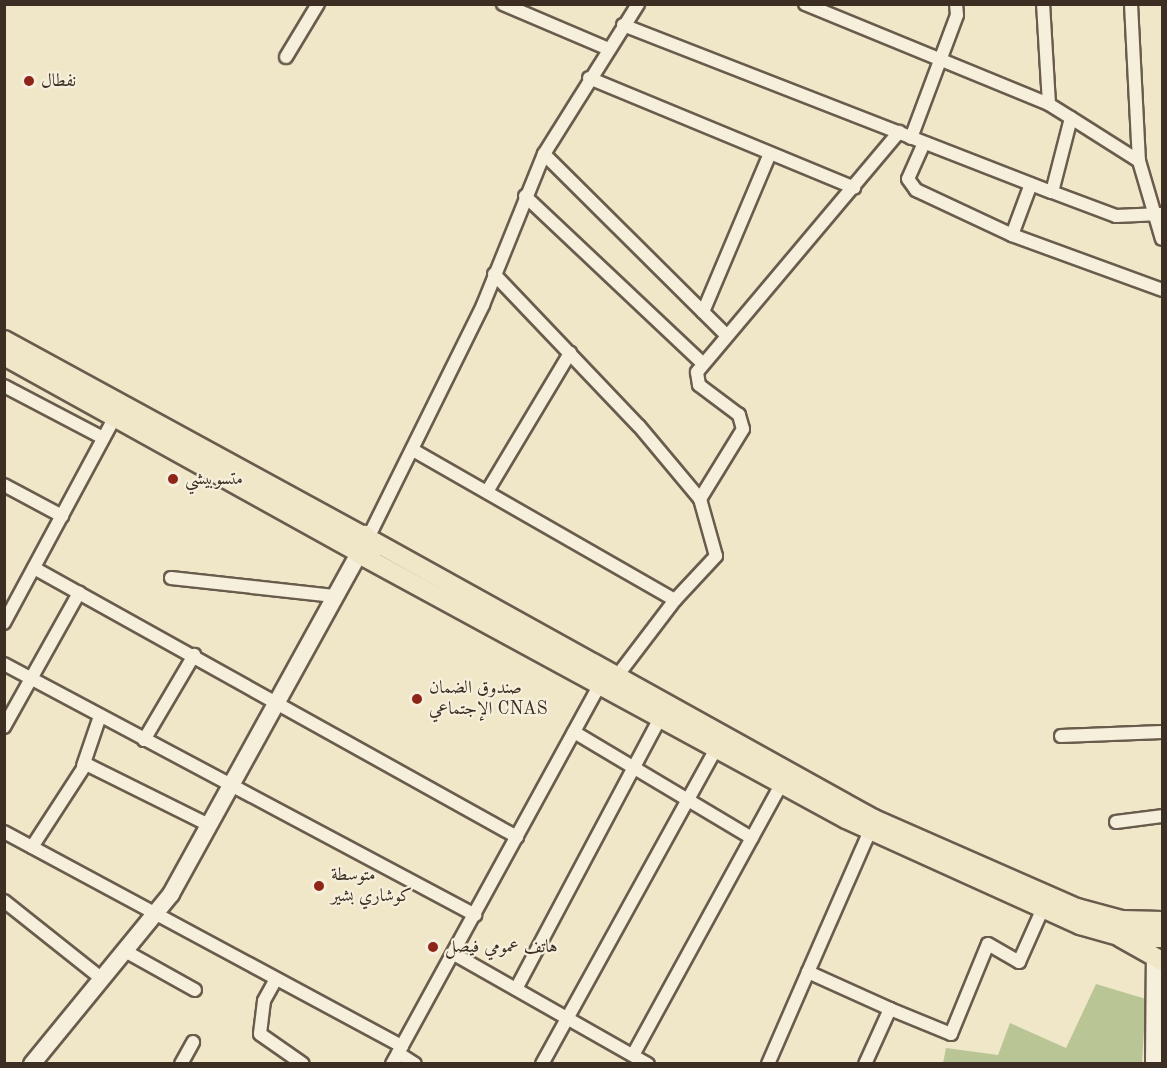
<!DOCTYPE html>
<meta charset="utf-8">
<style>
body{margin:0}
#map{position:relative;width:1167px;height:1068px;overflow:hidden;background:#f0e7c9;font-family:"Old Standard TT",Amiri,serif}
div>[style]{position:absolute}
.green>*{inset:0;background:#bac596}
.roads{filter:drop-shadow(2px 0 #6a5c4d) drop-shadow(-2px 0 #6a5c4d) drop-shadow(0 2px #6a5c4d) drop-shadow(0 -2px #6a5c4d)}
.minor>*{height:12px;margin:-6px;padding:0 6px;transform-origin:6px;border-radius:6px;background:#f5efdc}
.tertiary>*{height:15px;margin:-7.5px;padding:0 7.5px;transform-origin:7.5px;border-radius:7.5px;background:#f5efdc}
.secondary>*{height:16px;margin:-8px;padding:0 8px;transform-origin:8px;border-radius:8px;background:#f5efdc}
.primary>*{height:18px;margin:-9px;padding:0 9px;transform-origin:9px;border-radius:9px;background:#f0e7c9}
.dots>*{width:16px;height:16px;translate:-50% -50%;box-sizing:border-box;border:3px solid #f5efdc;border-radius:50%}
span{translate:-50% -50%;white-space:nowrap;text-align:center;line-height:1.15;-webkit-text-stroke:4.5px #f5efdc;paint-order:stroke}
.poi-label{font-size:18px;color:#3d2e24}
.left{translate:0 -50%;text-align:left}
.frame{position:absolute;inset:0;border:6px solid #3d2e24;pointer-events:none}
</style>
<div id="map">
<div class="green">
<i style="clip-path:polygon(1096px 984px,1146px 999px,1142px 1063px,943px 1063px,946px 1048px,998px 1055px,1010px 1023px,1066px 1048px)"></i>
</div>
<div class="roads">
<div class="minor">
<i style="left:503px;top:4px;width:112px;rotate:23.1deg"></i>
<i style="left:805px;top:4px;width:264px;rotate:22.3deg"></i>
<i style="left:1131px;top:4px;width:157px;rotate:87.1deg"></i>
<i style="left:1139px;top:161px;width:81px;rotate:73.6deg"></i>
<i style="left:623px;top:25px;width:460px;rotate:21.3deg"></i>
<i style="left:1052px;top:192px;width:76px;rotate:-75.6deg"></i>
<i style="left:1071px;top:118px;width:26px;rotate:-148deg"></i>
<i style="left:1049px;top:104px;width:100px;rotate:-93.4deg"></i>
<i style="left:286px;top:57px;width:62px;rotate:-58.9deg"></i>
<i style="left:589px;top:78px;width:287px;rotate:22.5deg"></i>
<i style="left:1071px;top:118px;width:80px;rotate:32.3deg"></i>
<i style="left:911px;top:138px;width:131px;rotate:-69.5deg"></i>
<i style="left:957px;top:15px;width:11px;rotate:-95deg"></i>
<i style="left:924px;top:143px;width:39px;rotate:114deg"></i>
<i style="left:908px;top:179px;width:14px;rotate:54deg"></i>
<i style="left:916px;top:190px;width:106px;rotate:25.1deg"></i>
<i style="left:1012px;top:235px;width:160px;rotate:20.1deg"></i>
<i style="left:544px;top:154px;width:255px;rotate:44.8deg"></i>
<i style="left:1052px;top:192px;width:68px;rotate:20.6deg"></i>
<i style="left:1116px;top:216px;width:45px;rotate:-2.5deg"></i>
<i style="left:525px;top:196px;width:243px;rotate:43.3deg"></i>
<i style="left:1012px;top:235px;width:54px;rotate:-69.6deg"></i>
<i style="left:494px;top:274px;width:210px;rotate:46.4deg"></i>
<i style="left:639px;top:426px;width:95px;rotate:50.1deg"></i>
<i style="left:700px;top:499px;width:59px;rotate:74.3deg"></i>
<i style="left:716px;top:556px;width:60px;rotate:133deg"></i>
<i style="left:703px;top:312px;width:169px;rotate:-67.1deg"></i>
<i style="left:4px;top:386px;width:112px;rotate:27.7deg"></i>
<i style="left:413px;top:450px;width:302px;rotate:29.8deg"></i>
<i style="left:675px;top:600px;width:96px;rotate:127.3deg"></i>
<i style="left:4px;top:485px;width:66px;rotate:28.1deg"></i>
<i style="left:488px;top:490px;width:160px;rotate:-59.1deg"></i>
<i style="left:700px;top:499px;width:82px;rotate:-58.4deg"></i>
<i style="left:743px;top:429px;width:15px;rotate:-106deg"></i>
<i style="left:739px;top:415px;width:50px;rotate:-143.1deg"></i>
<i style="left:699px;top:385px;width:13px;rotate:-99deg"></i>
<i style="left:697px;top:372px;width:314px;rotate:-49.9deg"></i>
<i style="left:369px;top:536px;width:258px;rotate:-63.7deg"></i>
<i style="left:483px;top:305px;width:163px;rotate:-68deg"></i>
<i style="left:544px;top:154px;width:177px;rotate:-57.9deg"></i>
<i style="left:34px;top:568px;width:553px;rotate:29.12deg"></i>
<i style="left:171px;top:578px;width:164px;rotate:6.3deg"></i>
<i style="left:4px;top:623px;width:238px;rotate:-61.7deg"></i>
<i style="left:4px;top:664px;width:534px;rotate:28.05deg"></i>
<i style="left:4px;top:727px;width:154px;rotate:-60.8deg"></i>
<i style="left:574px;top:732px;width:207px;rotate:30.8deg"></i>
<i style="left:1061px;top:736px;width:101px;rotate:-2.3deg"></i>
<i style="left:144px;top:740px;width:99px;rotate:-59.5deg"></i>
<i style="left:83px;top:766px;width:53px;rotate:-71.2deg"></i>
<i style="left:1116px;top:822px;width:46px;rotate:-7.4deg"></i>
<i style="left:4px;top:832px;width:452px;rotate:28.3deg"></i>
<i style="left:32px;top:847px;width:99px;rotate:-57deg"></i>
<i style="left:86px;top:764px;width:137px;rotate:26.4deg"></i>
<i style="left:4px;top:901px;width:125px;rotate:38.5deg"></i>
<i style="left:125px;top:951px;width:80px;rotate:29.1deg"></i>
<i style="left:454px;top:954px;width:223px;rotate:29.6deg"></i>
<i style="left:808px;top:972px;width:154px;rotate:-66.3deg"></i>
<i style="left:276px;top:979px;width:25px;rotate:119deg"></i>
<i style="left:264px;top:1001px;width:33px;rotate:97deg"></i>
<i style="left:260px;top:1034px;width:52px;rotate:34.9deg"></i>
<i style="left:516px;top:989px;width:307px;rotate:-62deg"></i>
<i style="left:890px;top:1009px;width:66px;rotate:22.3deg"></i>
<i style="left:951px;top:1034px;width:97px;rotate:-67.7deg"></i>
<i style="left:988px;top:944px;width:36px;rotate:30deg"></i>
<i style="left:1019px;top:962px;width:59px;rotate:-66deg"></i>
<i style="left:398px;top:1053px;width:20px;rotate:33deg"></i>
<i style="left:633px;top:1055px;width:308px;rotate:-61.3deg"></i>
<i style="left:181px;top:1064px;width:25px;rotate:-61deg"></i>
<i style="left:392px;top:1064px;width:438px;rotate:-61.3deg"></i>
<i style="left:542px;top:1064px;width:367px;rotate:-61.1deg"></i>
<i style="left:768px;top:1064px;width:100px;rotate:-66.5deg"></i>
<i style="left:808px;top:972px;width:90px;rotate:24.3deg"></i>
<i style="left:890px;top:1009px;width:60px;rotate:114.4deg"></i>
</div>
<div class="tertiary">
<i style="left:1153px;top:1064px;width:106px;rotate:-89.5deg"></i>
</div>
<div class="secondary">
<i style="left:32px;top:1064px;width:220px;rotate:-50.7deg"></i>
<i style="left:171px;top:894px;width:389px;rotate:-61.1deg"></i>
</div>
<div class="primary">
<i style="left:4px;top:340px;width:408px;rotate:28.6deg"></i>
<i style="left:4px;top:356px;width:402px;rotate:29deg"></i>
<i style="left:375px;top:542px;width:571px;rotate:29.04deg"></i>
<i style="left:874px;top:819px;width:222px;rotate:23.7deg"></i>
<i style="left:1077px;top:908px;width:47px;rotate:14.9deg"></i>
<i style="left:1122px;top:920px;width:40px;rotate:1.4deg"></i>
<i style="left:366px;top:555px;width:12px;rotate:-42deg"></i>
<i style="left:375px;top:547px;width:16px;rotate:-130deg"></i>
<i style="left:365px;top:535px;width:14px;rotate:144deg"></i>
<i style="left:354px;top:543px;width:12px;rotate:66deg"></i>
<i style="left:359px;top:554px;width:554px;rotate:28.55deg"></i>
<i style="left:846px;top:819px;width:257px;rotate:24.4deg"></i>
<i style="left:1080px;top:925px;width:48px;rotate:15.8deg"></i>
<i style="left:1126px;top:938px;width:36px"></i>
<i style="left:1121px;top:938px;width:47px;rotate:29.3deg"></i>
</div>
</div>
<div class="dots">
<i style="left:29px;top:81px;background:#8f2418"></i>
<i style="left:173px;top:479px;background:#8f2418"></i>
<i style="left:417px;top:699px;background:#8f2418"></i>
<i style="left:319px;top:886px;background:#8f2418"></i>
<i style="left:433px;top:947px;background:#8f2418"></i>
</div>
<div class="poi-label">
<span class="left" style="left:41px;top:81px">نفطال</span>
<span class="left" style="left:185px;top:479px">متسوبيشي</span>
<span class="left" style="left:429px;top:699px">صندوق الضمان<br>الإجتماعي CNAS</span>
<span class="left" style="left:331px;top:886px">متوسطة<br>كوشاري بشير</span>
<span class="left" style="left:445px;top:947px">هاتف عمومي فيصل</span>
</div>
<div class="frame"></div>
</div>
